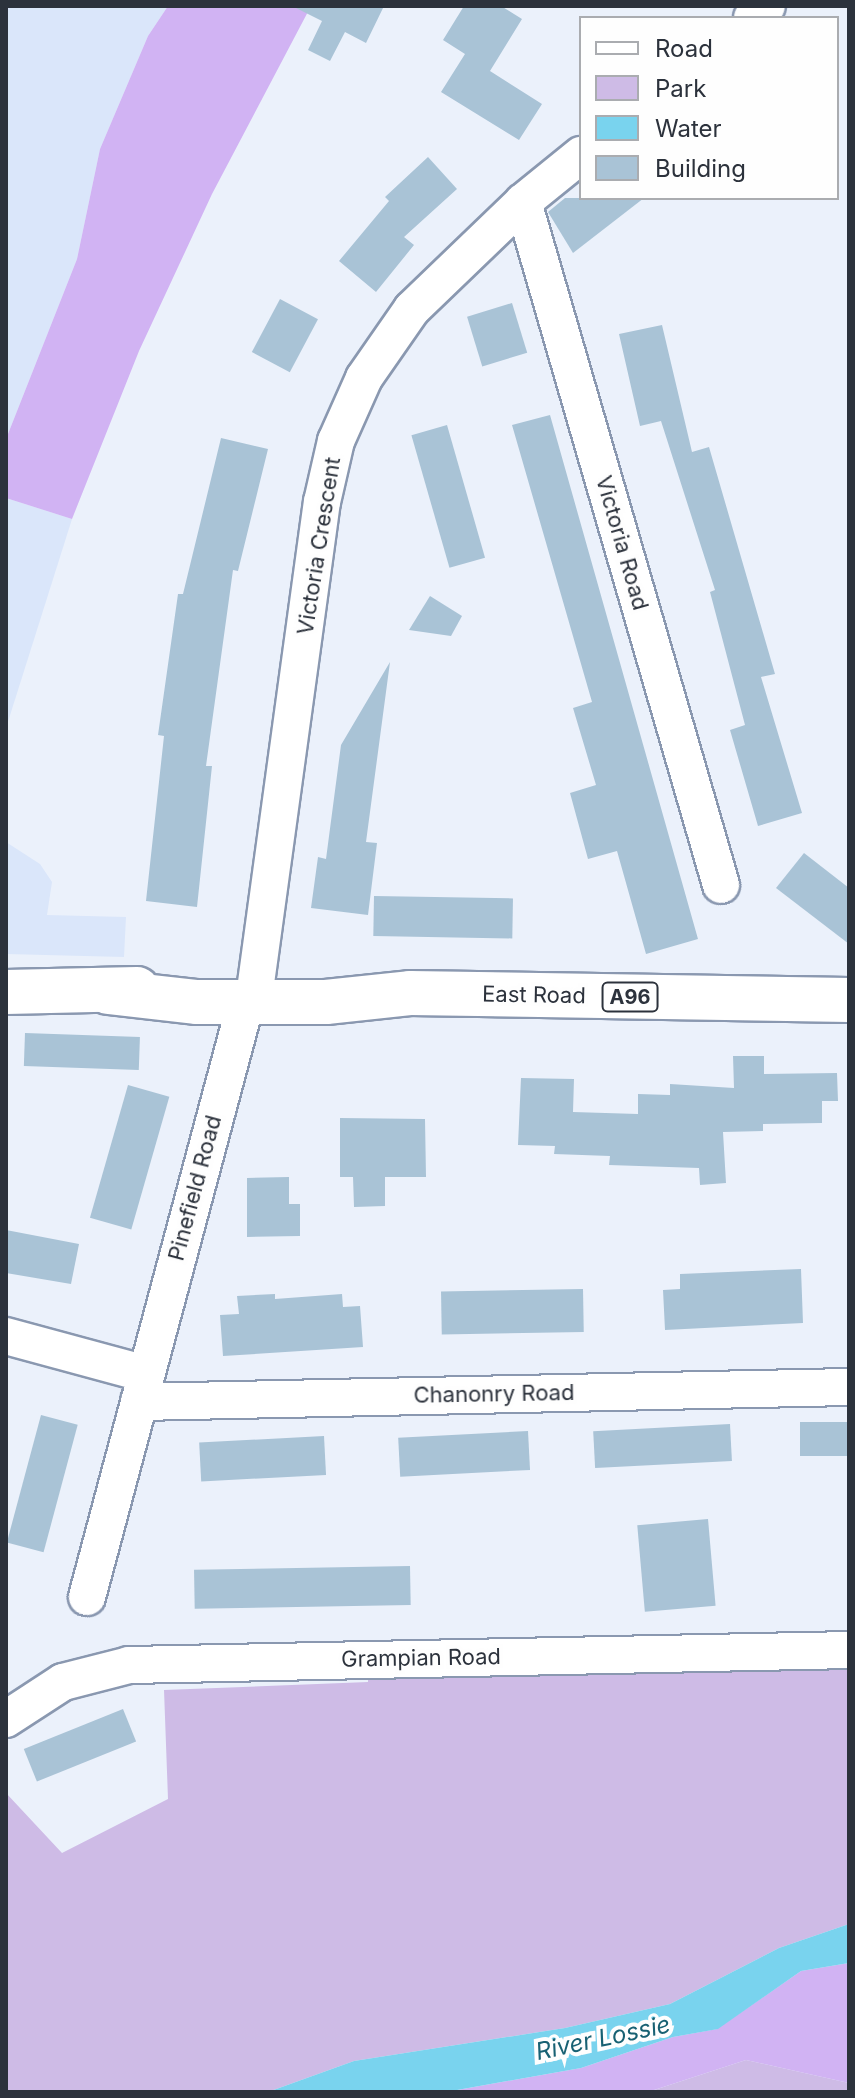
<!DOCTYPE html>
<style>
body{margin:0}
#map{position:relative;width:855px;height:2098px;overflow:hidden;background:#ebf1fb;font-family:Inter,sans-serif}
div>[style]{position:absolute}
.built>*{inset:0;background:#dae6fa}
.green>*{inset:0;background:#cebbe6}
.forest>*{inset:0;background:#d1b3f3}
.water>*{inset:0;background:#79d3ee}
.building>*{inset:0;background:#a9c3d6;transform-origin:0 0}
.roads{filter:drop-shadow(2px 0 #8a98b0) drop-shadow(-2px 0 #8a98b0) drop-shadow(0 2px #8a98b0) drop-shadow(0 -2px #8a98b0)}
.minor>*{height:36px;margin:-18px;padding:0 18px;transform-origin:18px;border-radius:18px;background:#fff}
.trunk>*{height:44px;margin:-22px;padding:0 22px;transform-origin:22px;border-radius:22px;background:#fff}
span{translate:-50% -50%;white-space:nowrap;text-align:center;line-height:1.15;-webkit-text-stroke:8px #fefefe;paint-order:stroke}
.shield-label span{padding:2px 6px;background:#fefefe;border:2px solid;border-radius:6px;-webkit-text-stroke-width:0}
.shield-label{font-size:20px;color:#2c323c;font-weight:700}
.street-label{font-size:22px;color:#2c323c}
.water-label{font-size:24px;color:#186173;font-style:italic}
.frame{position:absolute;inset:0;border:8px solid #2c323c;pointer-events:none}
.legend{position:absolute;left:579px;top:16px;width:260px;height:184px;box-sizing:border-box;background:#fefefe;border:2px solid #aaacb0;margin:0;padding:10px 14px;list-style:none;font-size:24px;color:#2c323c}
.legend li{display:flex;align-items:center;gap:16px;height:40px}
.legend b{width:40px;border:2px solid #aaacb0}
</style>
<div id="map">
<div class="built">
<i style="clip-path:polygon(6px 6px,168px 6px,148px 36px,100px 149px,77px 259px,6px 439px)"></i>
<i style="clip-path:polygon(6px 498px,72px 519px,6px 728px)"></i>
<i style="clip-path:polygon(6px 842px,40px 864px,52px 882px,47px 915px,126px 917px,124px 957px,6px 954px)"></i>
</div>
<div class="green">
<i style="clip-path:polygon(849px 1666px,849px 1924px,779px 1948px,670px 2004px,565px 2028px,354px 2061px,268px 2092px,6px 2092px,6px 1793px,62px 1853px,168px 1799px,164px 1690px,368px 1682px,368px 1675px)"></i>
<i style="clip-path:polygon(746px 2060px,849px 2083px,849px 2092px,648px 2092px)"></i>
</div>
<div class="forest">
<i style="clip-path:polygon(168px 6px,311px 6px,212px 194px,139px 351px,72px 519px,6px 498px,6px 439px,77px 259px,100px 149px,148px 36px)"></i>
<i style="clip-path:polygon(849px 1963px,849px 2083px,746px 2060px,648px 2092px,446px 2092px,581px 2068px,673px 2037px,717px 2029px,801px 1971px)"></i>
</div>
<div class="water">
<i style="clip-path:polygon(849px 1924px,849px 1963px,801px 1971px,718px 2029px,673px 2037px,581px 2068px,446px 2092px,268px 2092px,354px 2061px,565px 2028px,670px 2004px,779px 1948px)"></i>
</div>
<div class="building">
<i style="clip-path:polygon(292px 6px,384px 6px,366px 43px,345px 32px,330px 61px,308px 50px,322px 21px)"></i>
<i style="clip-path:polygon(464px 6px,501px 6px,522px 19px,490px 71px,542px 104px,519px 140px,441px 92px,465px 54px,443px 40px)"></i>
<i style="clip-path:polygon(428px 157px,457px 189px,404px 237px,414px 245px,376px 292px,339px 261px,389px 201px,385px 197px)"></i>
<i style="clip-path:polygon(565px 198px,644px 198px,573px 253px,548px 212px)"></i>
<i style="left:280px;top:299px;width:43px;height:60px;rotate:28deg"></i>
<i style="left:512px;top:303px;width:52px;height:47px;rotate:73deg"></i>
<i style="clip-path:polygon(662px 325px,692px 452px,709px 447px,775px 674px,761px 677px,802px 813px,758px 826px,730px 730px,745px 725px,710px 592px,715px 590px,661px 421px,640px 426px,619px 334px)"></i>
<i style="clip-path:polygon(550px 415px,698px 939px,646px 954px,617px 851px,588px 859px,570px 793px,596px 785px,573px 708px,592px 702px,512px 425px)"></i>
<i style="left:447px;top:425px;width:138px;height:37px;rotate:74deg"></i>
<i style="clip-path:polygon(221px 438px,268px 449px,238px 571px,233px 570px,206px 766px,212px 766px,197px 907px,146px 901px,164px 736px,158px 735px,178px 594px,183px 594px)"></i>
<i style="clip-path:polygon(430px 596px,462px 616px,451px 636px,409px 630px)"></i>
<i style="clip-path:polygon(390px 662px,366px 842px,377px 843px,368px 915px,311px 908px,318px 857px,326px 859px,341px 745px)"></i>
<i style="clip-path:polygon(804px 853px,849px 888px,849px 944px,776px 888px)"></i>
<i style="left:374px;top:896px;width:139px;height:40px;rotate:1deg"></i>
<i style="left:25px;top:1033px;width:115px;height:33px;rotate:2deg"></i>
<i style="clip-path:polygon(733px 1056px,764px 1056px,764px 1074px,837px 1073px,838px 1101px,822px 1101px,822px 1123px,763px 1124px,763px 1131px,723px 1132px,726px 1183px,700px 1185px,699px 1168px,609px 1165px,610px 1156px,554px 1154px,555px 1146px,518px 1145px,521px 1078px,574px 1079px,573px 1112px,638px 1114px,638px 1094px,670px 1095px,670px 1084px,734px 1088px)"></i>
<i style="left:128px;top:1085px;width:43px;height:138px;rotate:16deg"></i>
<i style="clip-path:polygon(340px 1118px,425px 1119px,426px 1177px,385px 1177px,385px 1206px,354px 1207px,353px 1177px,340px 1177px)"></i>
<i style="clip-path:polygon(289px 1177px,289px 1204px,300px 1204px,300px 1236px,247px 1237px,247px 1178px)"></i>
<i style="clip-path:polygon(6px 1230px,79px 1244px,71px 1284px,6px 1273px)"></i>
<i style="clip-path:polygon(801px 1269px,803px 1323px,665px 1330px,663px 1290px,680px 1289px,680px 1274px)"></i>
<i style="left:583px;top:1289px;width:43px;height:142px;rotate:89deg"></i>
<i style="clip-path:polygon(275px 1294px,275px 1299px,342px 1294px,343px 1307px,360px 1306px,363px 1347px,223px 1356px,220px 1315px,239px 1314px,237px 1296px)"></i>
<i style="left:41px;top:1415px;width:38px;height:132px;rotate:15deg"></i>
<i style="left:849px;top:1422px;width:34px;height:49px;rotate:90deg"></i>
<i style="left:730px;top:1424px;width:37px;height:137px;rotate:87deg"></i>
<i style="left:528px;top:1431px;width:39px;height:130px;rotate:87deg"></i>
<i style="left:324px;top:1436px;width:39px;height:125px;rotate:87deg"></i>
<i style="left:708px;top:1519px;width:87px;height:71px;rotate:85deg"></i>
<i style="left:410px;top:1566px;width:39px;height:216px;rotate:89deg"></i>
<i style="left:123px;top:1709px;width:35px;height:107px;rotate:68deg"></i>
</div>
<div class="roads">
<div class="minor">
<i style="left:752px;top:18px;width:19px;rotate:-39deg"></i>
<i style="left:523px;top:202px;width:711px;rotate:73.83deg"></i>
<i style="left:256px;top:983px;width:486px;rotate:-82.2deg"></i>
<i style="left:322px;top:502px;width:63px;rotate:-77.1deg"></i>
<i style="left:336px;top:441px;width:69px;rotate:-66deg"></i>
<i style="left:364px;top:378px;width:84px;rotate:-55.2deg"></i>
<i style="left:412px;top:309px;width:154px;rotate:-43.9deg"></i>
<i style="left:523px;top:202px;width:75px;rotate:-39deg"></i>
<i style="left:6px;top:1336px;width:145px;rotate:15.2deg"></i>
<i style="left:139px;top:1402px;width:710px;rotate:-1.21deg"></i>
<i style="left:87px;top:1597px;width:616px;rotate:-75.04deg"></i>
<i style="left:6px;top:1719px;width:68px;rotate:-33deg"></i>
<i style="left:63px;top:1682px;width:68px;rotate:-14.4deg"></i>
<i style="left:129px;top:1665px;width:720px;rotate:-1.19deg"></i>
</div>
<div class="trunk">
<i style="left:6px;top:992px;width:131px;rotate:-1.3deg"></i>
<i style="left:108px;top:992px;width:90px;rotate:6.4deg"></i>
<i style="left:197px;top:1002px;width:129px"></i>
<i style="left:326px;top:1002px;width:84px;rotate:-6.1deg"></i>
<i style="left:410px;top:993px;width:439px;rotate:0.9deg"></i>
</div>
</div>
<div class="shield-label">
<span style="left:630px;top:997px">A96</span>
</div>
<div class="street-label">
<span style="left:622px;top:543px;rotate:74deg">Victoria Road</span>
<span style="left:319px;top:546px;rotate:-81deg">Victoria Crescent</span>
<span style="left:534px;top:995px;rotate:1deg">East Road</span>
<span style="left:195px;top:1188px;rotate:-75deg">Pinefield Road</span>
<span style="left:494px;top:1394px;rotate:-1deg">Chanonry Road</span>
<span style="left:421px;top:1658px;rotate:-1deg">Grampian Road</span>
</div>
<div class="water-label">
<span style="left:603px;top:2038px;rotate:-12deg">River Lossie</span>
</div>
<div class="frame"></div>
<ul class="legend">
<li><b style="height:10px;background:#fff"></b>Road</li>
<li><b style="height:22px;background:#cebbe6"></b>Park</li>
<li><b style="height:22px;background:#79d3ee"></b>Water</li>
<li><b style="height:22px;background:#a9c3d6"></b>Building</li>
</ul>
</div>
